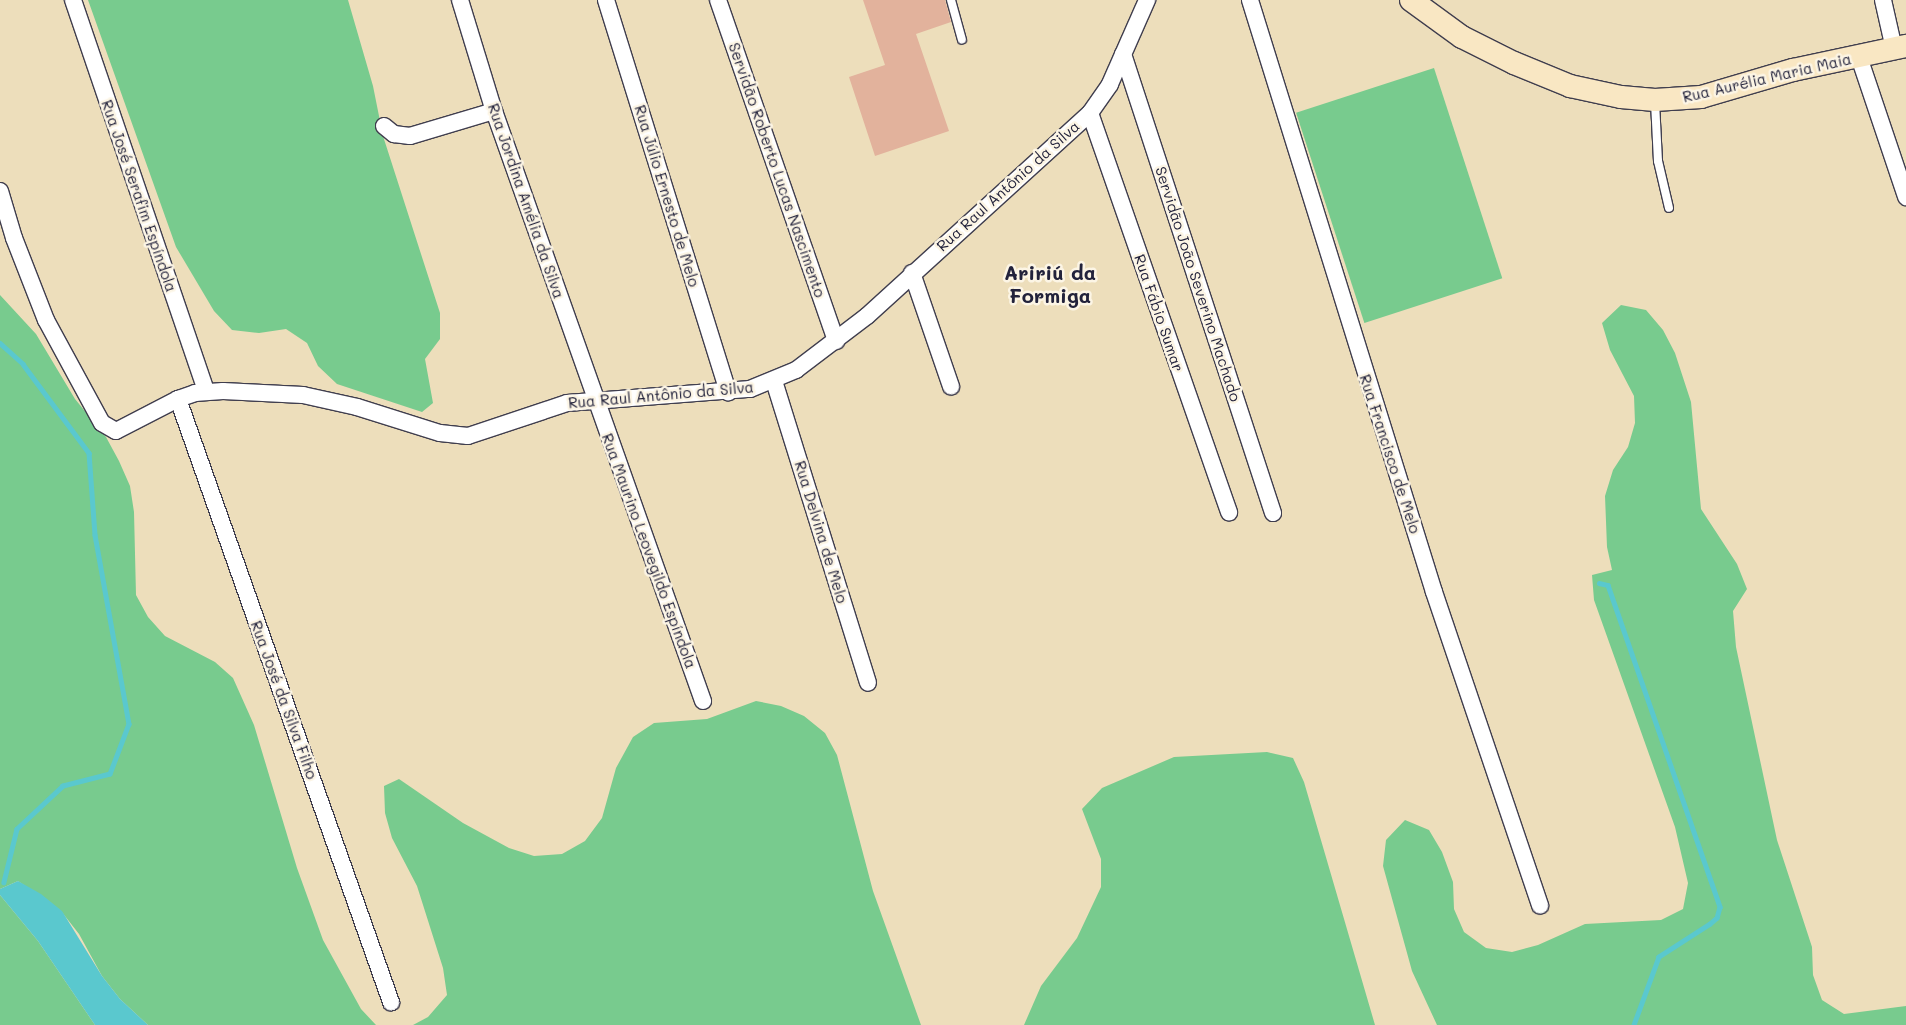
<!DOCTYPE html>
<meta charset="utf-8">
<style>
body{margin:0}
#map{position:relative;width:1906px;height:1025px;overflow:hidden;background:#eddebb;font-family:Mali,sans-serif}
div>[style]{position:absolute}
.green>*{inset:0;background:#78cb8e;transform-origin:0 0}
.water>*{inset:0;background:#5ac8ce}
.stream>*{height:4.5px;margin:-2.25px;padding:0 2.25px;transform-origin:2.25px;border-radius:2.25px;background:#5ac8ce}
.building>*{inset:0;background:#e2b29c}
.roads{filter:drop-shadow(1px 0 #403e4e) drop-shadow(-1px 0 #403e4e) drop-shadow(0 1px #403e4e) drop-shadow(0 -1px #403e4e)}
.lane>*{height:8px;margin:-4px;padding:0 4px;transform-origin:4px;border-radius:4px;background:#fff}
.street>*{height:16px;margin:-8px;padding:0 8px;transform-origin:8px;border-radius:8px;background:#fff}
.secondary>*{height:22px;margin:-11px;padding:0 11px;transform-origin:11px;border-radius:11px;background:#f9e7c3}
span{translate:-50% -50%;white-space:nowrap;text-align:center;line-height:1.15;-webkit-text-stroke:5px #fcf5e5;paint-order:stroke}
.street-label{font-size:15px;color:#22223b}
.district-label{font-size:20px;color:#22223b;font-weight:700}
</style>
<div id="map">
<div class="green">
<i style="clip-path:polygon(88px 0,348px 0,373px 86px,383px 136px,440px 313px,440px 339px,425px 359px,433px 403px,422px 412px,337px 384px,318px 366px,307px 343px,286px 329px,259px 333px,232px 330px,214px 311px,176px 247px)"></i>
<i style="left:1434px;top:68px;width:221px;height:145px;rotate:72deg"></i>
<i style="clip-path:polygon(0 295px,36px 334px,75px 399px,106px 437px,119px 461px,130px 486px,134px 512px,136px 595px,148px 617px,165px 636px,215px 662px,233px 678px,254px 725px,297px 868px,323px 940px,361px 1009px,376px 1025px,148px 1025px,120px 999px,102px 976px,79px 934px,61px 911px,18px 881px,0 889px)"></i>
<i style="clip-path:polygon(1621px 305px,1646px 310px,1663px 330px,1675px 353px,1691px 402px,1701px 509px,1737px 564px,1747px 589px,1733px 611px,1736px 647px,1777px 840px,1812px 947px,1813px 975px,1822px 1000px,1844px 1014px,1906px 1006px,1906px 1025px,1437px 1025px,1412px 971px,1383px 866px,1386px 840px,1405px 820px,1429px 830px,1442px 852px,1453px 882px,1454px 909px,1464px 932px,1486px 948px,1512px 952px,1538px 945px,1585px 924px,1661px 920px,1683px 909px,1688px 883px,1675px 827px,1594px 600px,1592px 575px,1612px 570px,1607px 547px,1605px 496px,1613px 470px,1628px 447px,1635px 423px,1634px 396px,1610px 350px,1602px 323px)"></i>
<i style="clip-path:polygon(756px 701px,781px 706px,804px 716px,825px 733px,837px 755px,873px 891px,921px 1025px,413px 1025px,428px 1017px,447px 995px,443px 968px,417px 886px,392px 838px,385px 813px,384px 786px,399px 779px,463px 823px,509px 848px,534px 856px,562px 854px,585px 841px,602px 818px,616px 768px,633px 737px,654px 723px,707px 719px)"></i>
<i style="clip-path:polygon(1267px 752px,1293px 758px,1304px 782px,1375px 1025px,1024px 1025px,1041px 986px,1077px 938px,1101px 887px,1101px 859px,1082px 809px,1102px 788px,1174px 757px)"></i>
<i style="clip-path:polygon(0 895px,38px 941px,95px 1025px,0 1025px)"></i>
</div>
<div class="water">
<i style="clip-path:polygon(18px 881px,41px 894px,62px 911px,102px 976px,120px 999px,148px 1025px,95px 1025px,38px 941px,0 895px,0 889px)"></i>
</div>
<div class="stream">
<i style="left:0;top:343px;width:31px;rotate:42deg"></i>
<i style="left:23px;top:364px;width:111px;rotate:53.4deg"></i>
<i style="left:89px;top:453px;width:82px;rotate:85.8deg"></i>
<i style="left:95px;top:535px;width:192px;rotate:79.8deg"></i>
<i style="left:129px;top:724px;width:53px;rotate:110.8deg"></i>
<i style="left:110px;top:774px;width:49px;rotate:165.7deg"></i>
<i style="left:63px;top:786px;width:63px;rotate:136.9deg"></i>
<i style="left:17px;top:829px;width:55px;rotate:103.8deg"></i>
<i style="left:1599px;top:583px;width:9px;rotate:13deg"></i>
<i style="left:1608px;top:585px;width:341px;rotate:70.8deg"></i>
<i style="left:1720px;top:907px;width:11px;rotate:105deg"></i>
<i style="left:1717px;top:918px;width:9px;rotate:139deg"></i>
<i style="left:1710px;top:924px;width:61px;rotate:147.1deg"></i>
<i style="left:1659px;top:957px;width:72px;rotate:110.2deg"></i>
</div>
<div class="building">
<i style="clip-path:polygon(863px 0,945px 0,951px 22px,916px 34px,949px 131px,875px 156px,849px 77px,885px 65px)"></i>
</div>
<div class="roads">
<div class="lane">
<i style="left:951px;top:0;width:41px;rotate:74.6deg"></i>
<i style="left:1655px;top:102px;width:59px;rotate:87.1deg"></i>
<i style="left:1658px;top:161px;width:48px;rotate:76.8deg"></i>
</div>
<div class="street">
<i style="left:73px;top:0;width:413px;rotate:71.2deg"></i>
<i style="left:460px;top:0;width:116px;rotate:73deg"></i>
<i style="left:494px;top:111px;width:626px;rotate:70.49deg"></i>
<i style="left:606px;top:0;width:411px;rotate:72.7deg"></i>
<i style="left:718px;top:0;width:361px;rotate:70.9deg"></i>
<i style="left:1250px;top:0;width:620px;rotate:72.73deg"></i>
<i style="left:1434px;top:592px;width:331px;rotate:71.3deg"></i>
<i style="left:1883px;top:0;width:50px;rotate:77.3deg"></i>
<i style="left:1123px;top:54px;width:483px;rotate:71.9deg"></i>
<i style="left:1859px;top:57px;width:148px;rotate:71.4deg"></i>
<i style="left:1090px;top:113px;width:423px;rotate:70.8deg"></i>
<i style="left:384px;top:126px;width:13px;rotate:39deg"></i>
<i style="left:394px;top:134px;width:16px;rotate:7deg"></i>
<i style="left:410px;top:136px;width:88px;rotate:-16.6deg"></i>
<i style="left:0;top:191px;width:49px;rotate:73.4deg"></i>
<i style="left:14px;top:238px;width:88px;rotate:68.7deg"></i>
<i style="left:46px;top:320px;width:117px;rotate:61.5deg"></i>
<i style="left:102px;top:423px;width:16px;rotate:30deg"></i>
<i style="left:116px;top:431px;width:70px;rotate:-27.3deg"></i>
<i style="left:178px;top:399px;width:18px;rotate:-19deg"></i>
<i style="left:195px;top:393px;width:28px;rotate:-4deg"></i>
<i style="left:223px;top:391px;width:80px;rotate:2.9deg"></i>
<i style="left:303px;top:395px;width:55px;rotate:12.5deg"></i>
<i style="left:357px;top:407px;width:87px;rotate:17.4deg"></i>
<i style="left:440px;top:433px;width:28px;rotate:6deg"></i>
<i style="left:468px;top:436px;width:104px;rotate:-18.4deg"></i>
<i style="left:567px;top:403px;width:184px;rotate:-4.4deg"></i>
<i style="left:750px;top:389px;width:50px;rotate:-22.4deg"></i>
<i style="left:796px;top:370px;width:89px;rotate:-37.3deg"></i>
<i style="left:867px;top:316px;width:302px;rotate:-42.3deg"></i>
<i style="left:1090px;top:113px;width:35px;rotate:-55deg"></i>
<i style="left:1110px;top:84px;width:92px;rotate:-66.2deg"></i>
<i style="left:912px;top:273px;width:120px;rotate:71deg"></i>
<i style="left:774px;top:381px;width:316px;rotate:72.7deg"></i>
<i style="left:178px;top:399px;width:640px;rotate:70.55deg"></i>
</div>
<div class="secondary">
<i style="left:1411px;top:0;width:63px;rotate:36deg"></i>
<i style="left:1462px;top:37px;width:58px;rotate:26.6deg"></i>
<i style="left:1514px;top:63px;width:61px;rotate:22.3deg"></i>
<i style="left:1570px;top:86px;width:52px;rotate:12.2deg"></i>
<i style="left:1621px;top:97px;width:34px;rotate:5deg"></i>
<i style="left:1655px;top:100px;width:46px;rotate:-3.7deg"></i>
<i style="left:1701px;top:97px;width:96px;rotate:-16.4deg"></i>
<i style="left:1793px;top:70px;width:116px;rotate:-12deg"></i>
</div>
</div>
<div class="street-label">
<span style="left:1767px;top:78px;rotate:-13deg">Rua Aurélia Maria Maia</span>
<span style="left:777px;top:170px;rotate:71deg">Servidão Roberto Lucas Nascimento</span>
<span style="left:1008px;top:186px;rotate:-42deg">Rua Raul Antônio da Silva</span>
<span style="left:139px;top:196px;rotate:71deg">Rua José Serafim Espíndola</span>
<span style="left:667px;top:196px;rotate:73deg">Rua Júlio Ernesto de Melo</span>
<span style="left:526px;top:201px;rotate:71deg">Rua Jordina Amélia da Silva</span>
<span style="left:1198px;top:284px;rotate:72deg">Servidão João Severino Machado</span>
<span style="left:1159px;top:313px;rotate:71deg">Rua Fábio Sumar</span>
<span style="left:661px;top:395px;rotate:-5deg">Rua Raul Antônio da Silva</span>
<span style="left:1390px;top:454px;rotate:72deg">Rua Francisco de Melo</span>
<span style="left:821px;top:532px;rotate:73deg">Rua Delvina de Melo</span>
<span style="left:649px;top:551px;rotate:70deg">Rua Maurino Leovegildo Espíndola</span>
<span style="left:284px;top:700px;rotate:70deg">Rua José da Silva Filho</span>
</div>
<div class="district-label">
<span style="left:1050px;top:284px">Aririú da<br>Formiga</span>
</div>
</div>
